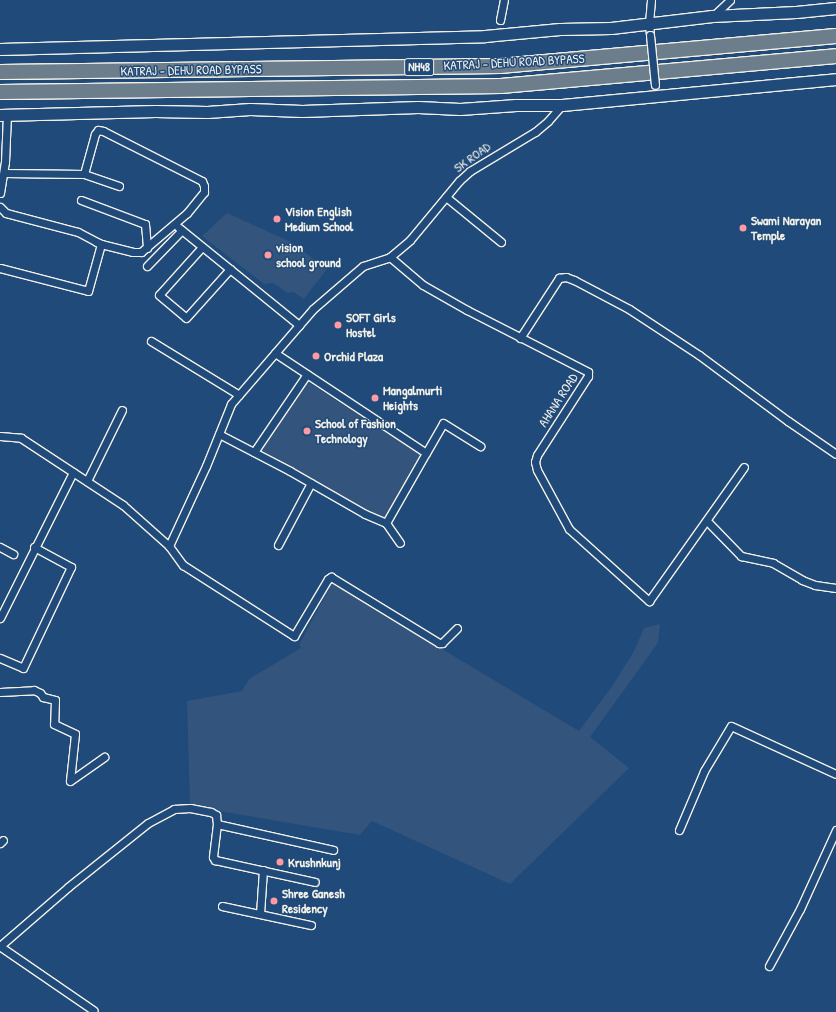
<!DOCTYPE html>
<style>
body{margin:0}
#map{position:relative;width:836px;height:1012px;overflow:hidden;background:#1f4a7a;font-family:"Patrick Hand",sans-serif}
div>[style]{position:absolute}
.built>*{inset:0;background:#33547d}
.roads{filter:drop-shadow(1px 0 #f4f1e8) drop-shadow(-1px 0 #f4f1e8) drop-shadow(0 1px #f4f1e8) drop-shadow(0 -1px #f4f1e8)}
.street>*{height:7px;margin:-3.5px;padding:0 3.5px;transform-origin:3.5px;border-radius:3.5px;background:#1f4a7a}
.secondary>*{height:11px;margin:-5.5px;padding:0 5.5px;transform-origin:5.5px;border-radius:5.5px;background:#1f4a7a}
.highway>*{height:14px;margin:-7px;padding:0 7px;transform-origin:7px;border-radius:7px;background:#6c7d8c}
.bridges{filter:drop-shadow(1px 0 #f4f1e8) drop-shadow(-1px 0 #f4f1e8) drop-shadow(0 1px #f4f1e8) drop-shadow(0 -1px #f4f1e8)}
.street-bridge>*{height:7px;margin:-3.5px;padding:0 3.5px;transform-origin:3.5px;border-radius:3.5px;background:#1f4a7a}
.dots>*{width:11px;height:11px;translate:-50% -50%;box-sizing:border-box;border:2px solid #1f4a7a;border-radius:50%}
span{translate:-50% -50%;white-space:nowrap;text-align:center;line-height:1.15;-webkit-text-stroke:3px #1f4a7a;paint-order:stroke}
.shield-label span{padding:1px 3px;background:#1f4a7a;border:1px solid;border-radius:3px;-webkit-text-stroke-width:0}
.shield-label{font-size:12px;color:#f4f1e8;font-weight:700}
.street-label{font-size:13px;color:#f4f1e8}
.poi-label{font-size:13px;color:#f4f1e8;font-weight:700}
.left{translate:0 -50%;text-align:left}
</style>
<div id="map">
<div class="built">
<i style="clip-path:polygon(227px 213px,291px 242px,327px 269px,304px 299px,293px 292px,288px 293px,273px 283px,264px 284px,202px 236px)"></i>
<i style="clip-path:polygon(300px 377px,429px 460px,391px 523px,253px 448px)"></i>
<i style="clip-path:polygon(332px 583px,579px 731px,613px 685px,634px 651px,644px 628px,660px 624px,658px 643px,590px 737px,629px 768px,510px 884px,372px 821px,360px 835px,190px 806px,187px 701px,242px 691px,249px 679px,301px 648px,299px 645px)"></i>
</div>
<div class="roads">
<div class="street">
<i style="left:713px;top:16px;width:23px;rotate:-43deg"></i>
<i style="left:500px;top:20px;width:20px;rotate:-79deg"></i>
<i style="left:650px;top:35px;width:12px;rotate:-95deg"></i>
<i style="left:649px;top:23px;width:23px;rotate:-85deg"></i>
<i style="left:4px;top:173px;width:80px;rotate:0.7deg"></i>
<i style="left:0;top:193px;width:31px;rotate:-81deg"></i>
<i style="left:5px;top:162px;width:47px;rotate:-87.6deg"></i>
<i style="left:446px;top:197px;width:71px;rotate:39.3deg"></i>
<i style="left:81px;top:200px;width:68px;rotate:20.6deg"></i>
<i style="left:145px;top:224px;width:24px;rotate:85deg"></i>
<i style="left:0;top:207px;width:8px;rotate:45deg"></i>
<i style="left:6px;top:213px;width:74px;rotate:14.8deg"></i>
<i style="left:78px;top:232px;width:26px;rotate:28deg"></i>
<i style="left:101px;top:244px;width:33px;rotate:14deg"></i>
<i style="left:133px;top:252px;width:8px"></i>
<i style="left:141px;top:252px;width:60px;rotate:-40.3deg"></i>
<i style="left:187px;top:213px;width:27px;rotate:-51deg"></i>
<i style="left:204px;top:192px;width:6px;rotate:-90deg"></i>
<i style="left:204px;top:186px;width:5px;rotate:-112deg"></i>
<i style="left:202px;top:181px;width:111px;rotate:-153.2deg"></i>
<i style="left:103px;top:131px;width:5px;rotate:-169deg"></i>
<i style="left:98px;top:130px;width:5px;rotate:127deg"></i>
<i style="left:95px;top:134px;width:41px;rotate:105.4deg"></i>
<i style="left:84px;top:174px;width:37px;rotate:19deg"></i>
<i style="left:178px;top:227px;width:156px;rotate:39deg"></i>
<i style="left:202px;top:247px;width:64px;rotate:131.9deg"></i>
<i style="left:159px;top:295px;width:35px;rotate:40deg"></i>
<i style="left:186px;top:318px;width:66px;rotate:-48.1deg"></i>
<i style="left:390px;top:257px;width:43px;rotate:40.3deg"></i>
<i style="left:423px;top:285px;width:51px;rotate:29.6deg"></i>
<i style="left:467px;top:310px;width:136px;rotate:27.1deg"></i>
<i style="left:588px;top:372px;width:4px;rotate:90deg"></i>
<i style="left:588px;top:376px;width:94px;rotate:122.8deg"></i>
<i style="left:537px;top:455px;width:7px;rotate:106deg"></i>
<i style="left:535px;top:462px;width:8px;rotate:76deg"></i>
<i style="left:537px;top:470px;width:67px;rotate:61.5deg"></i>
<i style="left:569px;top:529px;width:108px;rotate:42deg"></i>
<i style="left:649px;top:601px;width:164px;rotate:-54.7deg"></i>
<i style="left:147px;top:266px;width:50px;rotate:-45.8deg"></i>
<i style="left:0;top:268px;width:91px;rotate:14.6deg"></i>
<i style="left:88px;top:291px;width:49px;rotate:-74.5deg"></i>
<i style="left:101px;top:244px;width:5px;rotate:-158deg"></i>
<i style="left:520px;top:338px;width:72px;rotate:-57deg"></i>
<i style="left:559px;top:278px;width:7px;rotate:-8deg"></i>
<i style="left:566px;top:277px;width:9px;rotate:21deg"></i>
<i style="left:574px;top:280px;width:62px;rotate:27.8deg"></i>
<i style="left:629px;top:309px;width:84px;rotate:33.3deg"></i>
<i style="left:699px;top:355px;width:111px;rotate:36.6deg"></i>
<i style="left:788px;top:421px;width:58px;rotate:34.5deg"></i>
<i style="left:151px;top:341px;width:103px;rotate:31.5deg"></i>
<i style="left:275px;top:353px;width:181px;rotate:33.5deg"></i>
<i style="left:426px;top:453px;width:34px;rotate:-60deg"></i>
<i style="left:443px;top:423px;width:44px;rotate:31.9deg"></i>
<i style="left:219px;top:434px;width:80px;rotate:27.5deg"></i>
<i style="left:290px;top:471px;width:86px;rotate:29.8deg"></i>
<i style="left:365px;top:514px;width:23px;rotate:23deg"></i>
<i style="left:386px;top:523px;width:24px;rotate:55deg"></i>
<i style="left:0;top:436px;width:21px;rotate:5deg"></i>
<i style="left:21px;top:438px;width:122px;rotate:33.3deg"></i>
<i style="left:123px;top:505px;width:62px;rotate:41.7deg"></i>
<i style="left:169px;top:546px;width:24px;rotate:54deg"></i>
<i style="left:183px;top:565px;width:132px;rotate:32.6deg"></i>
<i style="left:294px;top:636px;width:66px;rotate:-59.2deg"></i>
<i style="left:328px;top:579px;width:4px;rotate:-34deg"></i>
<i style="left:331px;top:577px;width:127px;rotate:31.4deg"></i>
<i style="left:439px;top:643px;width:3px"></i>
<i style="left:442px;top:643px;width:21px;rotate:-45deg"></i>
<i style="left:254px;top:452px;width:94px;rotate:-55.8deg"></i>
<i style="left:87px;top:481px;width:79px;rotate:-63.8deg"></i>
<i style="left:707px;top:521px;width:49px;rotate:45.8deg"></i>
<i style="left:741px;top:556px;width:33px;rotate:12deg"></i>
<i style="left:773px;top:563px;width:34px;rotate:30deg"></i>
<i style="left:802px;top:580px;width:14px;rotate:21deg"></i>
<i style="left:815px;top:585px;width:21px;rotate:8deg"></i>
<i style="left:386px;top:523px;width:81px;rotate:-60.3deg"></i>
<i style="left:278px;top:545px;width:70px;rotate:-62deg"></i>
<i style="left:169px;top:546px;width:88px;rotate:-65.2deg"></i>
<i style="left:206px;top:466px;width:67px;rotate:-68deg"></i>
<i style="left:231px;top:404px;width:125px;rotate:-49.2deg"></i>
<i style="left:313px;top:309px;width:66px;rotate:-40.7deg"></i>
<i style="left:363px;top:266px;width:28px;rotate:-18deg"></i>
<i style="left:390px;top:257px;width:26px;rotate:-40deg"></i>
<i style="left:410px;top:240px;width:77px;rotate:-50.3deg"></i>
<i style="left:459px;top:181px;width:15px;rotate:-42deg"></i>
<i style="left:470px;top:171px;width:76px;rotate:-31deg"></i>
<i style="left:535px;top:132px;width:17px;rotate:-40deg"></i>
<i style="left:548px;top:121px;width:21px;rotate:-49deg"></i>
<i style="left:0;top:547px;width:15px;rotate:28deg"></i>
<i style="left:0;top:618px;width:163px;rotate:-63.4deg"></i>
<i style="left:0;top:658px;width:25px;rotate:23deg"></i>
<i style="left:23px;top:668px;width:112px;rotate:-64.6deg"></i>
<i style="left:71px;top:567px;width:42px;rotate:-151.6deg"></i>
<i style="left:0;top:692px;width:34px;rotate:-3deg"></i>
<i style="left:34px;top:690px;width:7px;rotate:27deg"></i>
<i style="left:40px;top:693px;width:5px;rotate:53deg"></i>
<i style="left:43px;top:697px;width:12px;rotate:14deg"></i>
<i style="left:55px;top:700px;width:24px;rotate:92deg"></i>
<i style="left:54px;top:724px;width:23px;rotate:25deg"></i>
<i style="left:75px;top:734px;width:47px;rotate:96.1deg"></i>
<i style="left:70px;top:781px;width:42px;rotate:-35.2deg"></i>
<i style="left:217px;top:824px;width:119px;rotate:12.6deg"></i>
<i style="left:679px;top:830px;width:64px;rotate:-67deg"></i>
<i style="left:704px;top:771px;width:52px;rotate:-59deg"></i>
<i style="left:731px;top:726px;width:115px;rotate:24.6deg"></i>
<i style="left:0;top:843px;width:4px;rotate:-45deg"></i>
<i style="left:222px;top:906px;width:91px;rotate:12.1deg"></i>
<i style="left:260px;top:914px;width:44px;rotate:-86.1deg"></i>
<i style="left:0;top:946px;width:90px;rotate:-40.9deg"></i>
<i style="left:68px;top:887px;width:102px;rotate:-38.7deg"></i>
<i style="left:148px;top:823px;width:30px;rotate:-28deg"></i>
<i style="left:174px;top:809px;width:16px;rotate:-4deg"></i>
<i style="left:190px;top:808px;width:21px;rotate:11deg"></i>
<i style="left:211px;top:812px;width:6px;rotate:31deg"></i>
<i style="left:216px;top:815px;width:9px;rotate:84deg"></i>
<i style="left:217px;top:824px;width:33px;rotate:97deg"></i>
<i style="left:213px;top:857px;width:4px;rotate:56deg"></i>
<i style="left:215px;top:860px;width:102px;rotate:12.4deg"></i>
<i style="left:1px;top:947px;width:112px;rotate:34.4deg"></i>
<i style="left:769px;top:966px;width:65px;rotate:-61.5deg"></i>
<i style="left:800px;top:909px;width:87px;rotate:-65.5deg"></i>
</div>
<div class="secondary">
<i style="left:0;top:49px;width:485px;rotate:-1.5deg"></i>
<i style="left:485px;top:36px;width:75px;rotate:-5.3deg"></i>
<i style="left:560px;top:29px;width:51px;rotate:-1.1deg"></i>
<i style="left:611px;top:28px;width:102px;rotate:-6.8deg"></i>
<i style="left:712px;top:16px;width:84px;rotate:-2.7deg"></i>
<i style="left:796px;top:12px;width:40px;rotate:-5.7deg"></i>
<i style="left:0;top:115px;width:155px;rotate:-1.5deg"></i>
<i style="left:155px;top:111px;width:52px;rotate:1.1deg"></i>
<i style="left:207px;top:112px;width:43px;rotate:-4deg"></i>
<i style="left:250px;top:109px;width:52px;rotate:2.2deg"></i>
<i style="left:302px;top:111px;width:116px;rotate:-2deg"></i>
<i style="left:418px;top:107px;width:42px;rotate:2.7deg"></i>
<i style="left:460px;top:109px;width:56px;rotate:-4.1deg"></i>
<i style="left:516px;top:105px;width:46px"></i>
<i style="left:562px;top:105px;width:275px;rotate:-5.4deg"></i>
</div>
<div class="highway">
<i style="left:0;top:72px;width:500px;rotate:-0.69deg"></i>
<i style="left:500px;top:66px;width:337px;rotate:-5.1deg"></i>
<i style="left:0;top:92px;width:501px;rotate:-0.69deg"></i>
<i style="left:501px;top:86px;width:336px;rotate:-5.1deg"></i>
</div>
</div>
<div class="bridges">
<div class="street-bridge">
<i style="left:650px;top:35px;width:50px;rotate:84.3deg"></i>
</div>
</div>
<div class="dots">
<i style="left:277px;top:219px;background:#ff9aa2"></i>
<i style="left:743px;top:228px;background:#ff9aa2"></i>
<i style="left:268px;top:255px;background:#ff9aa2"></i>
<i style="left:338px;top:325px;background:#ff9aa2"></i>
<i style="left:316px;top:356px;background:#ff9aa2"></i>
<i style="left:375px;top:398px;background:#ff9aa2"></i>
<i style="left:307px;top:431px;background:#ff9aa2"></i>
<i style="left:280px;top:862px;background:#ff9aa2"></i>
<i style="left:274px;top:901px;background:#ff9aa2"></i>
</div>
<div class="shield-label">
<span style="left:419px;top:67px">NH48</span>
</div>
<div class="street-label">
<span style="left:514px;top:62px;rotate:-3deg">KATRAJ - DEHU ROAD BYPASS</span>
<span style="left:191px;top:70px;rotate:-1deg">KATRAJ - DEHU ROAD BYPASS</span>
<span style="left:472px;top:157px;rotate:-36deg">SK ROAD</span>
<span style="left:558px;top:400px;rotate:-57deg">AHANA ROAD</span>
</div>
<div class="poi-label">
<span class="left" style="left:285px;top:219px">Vision English<br>Medium School</span>
<span class="left" style="left:751px;top:228px">Swami Narayan<br>Temple</span>
<span class="left" style="left:276px;top:255px">vision<br>school ground</span>
<span class="left" style="left:346px;top:325px">SOFT Girls<br>Hostel</span>
<span class="left" style="left:324px;top:356px">Orchid Plaza</span>
<span class="left" style="left:383px;top:398px">Mangalmurti<br>Heights</span>
<span class="left" style="left:315px;top:431px">School of Fashion<br>Technology</span>
<span class="left" style="left:288px;top:862px">Krushnkunj</span>
<span class="left" style="left:282px;top:901px">Shree Ganesh<br>Residency</span>
</div>
</div>
